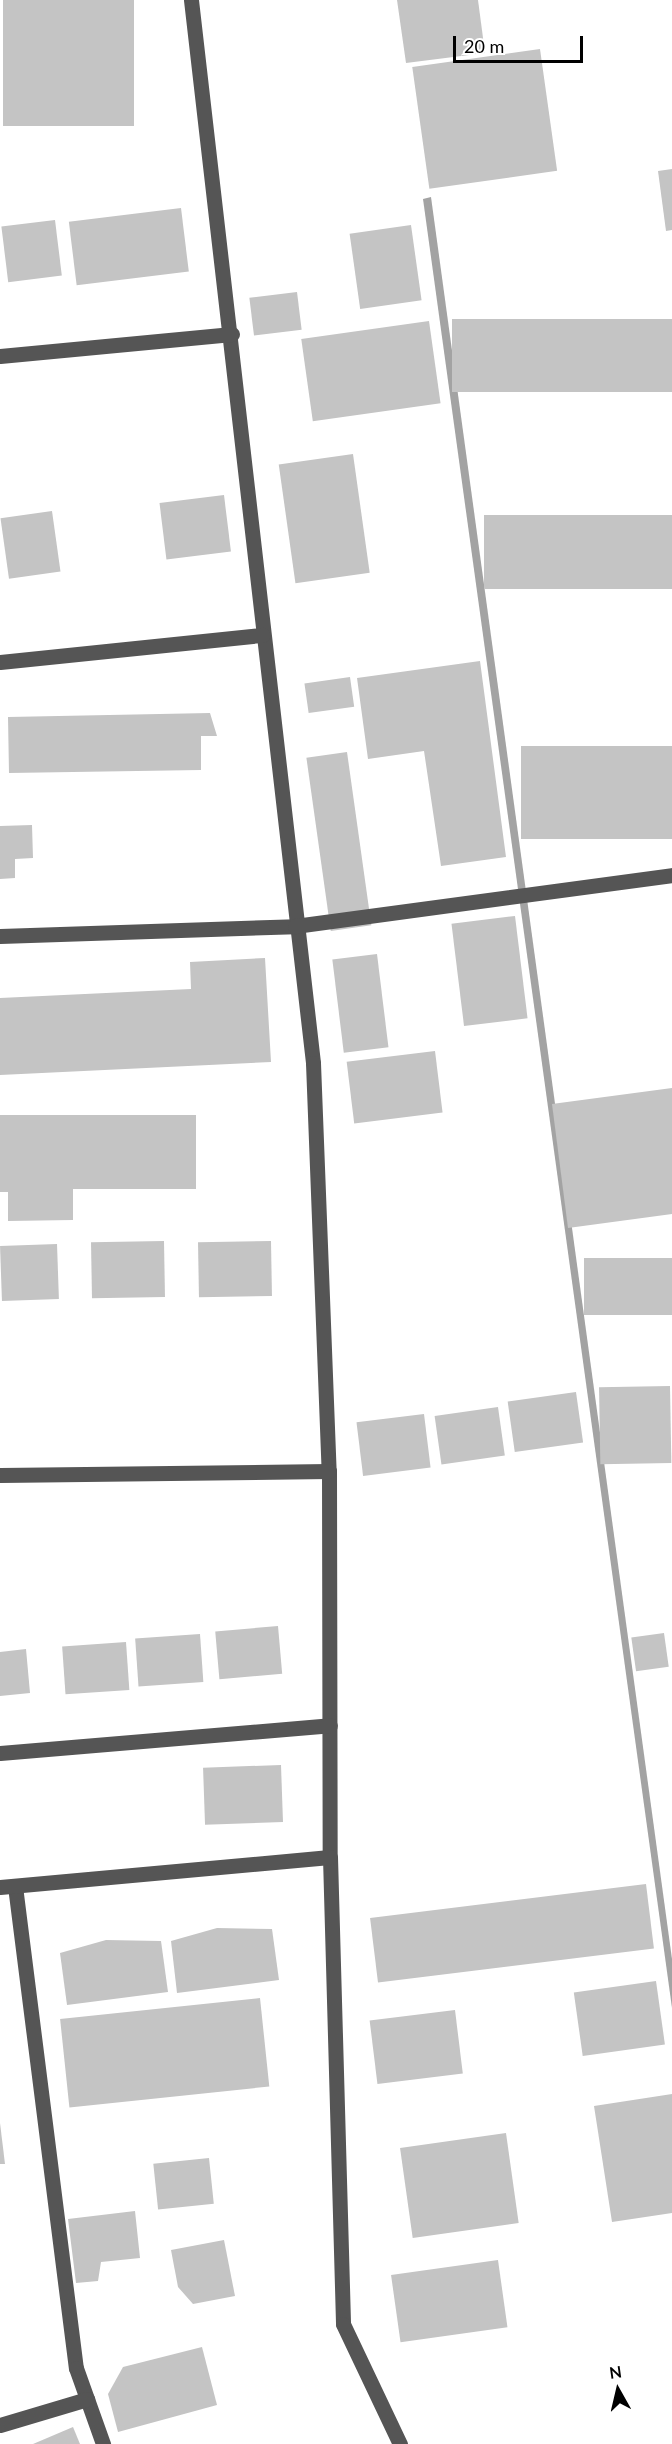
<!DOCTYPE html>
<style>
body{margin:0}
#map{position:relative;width:672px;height:2444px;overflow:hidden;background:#fff;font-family:Lato,sans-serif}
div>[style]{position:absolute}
.water>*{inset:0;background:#a3a3a3}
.building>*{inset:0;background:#c4c4c4;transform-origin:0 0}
.minor>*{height:15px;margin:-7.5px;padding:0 7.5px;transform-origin:7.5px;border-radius:7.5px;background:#555}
span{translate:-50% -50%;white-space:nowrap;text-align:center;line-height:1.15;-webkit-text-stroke:4.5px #fff;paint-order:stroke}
.north{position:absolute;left:588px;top:2360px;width:60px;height:60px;-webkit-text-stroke:4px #fff;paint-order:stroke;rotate:352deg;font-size:16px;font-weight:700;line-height:24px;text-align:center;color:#000}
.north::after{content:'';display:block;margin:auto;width:21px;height:27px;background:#000;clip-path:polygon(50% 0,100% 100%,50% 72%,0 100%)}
.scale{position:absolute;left:453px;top:36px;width:130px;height:27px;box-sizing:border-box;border:3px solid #000;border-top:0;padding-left:8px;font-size:18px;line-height:21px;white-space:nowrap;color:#000;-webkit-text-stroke:4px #fff;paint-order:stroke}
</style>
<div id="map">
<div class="water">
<i style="clip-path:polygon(431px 197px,672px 1959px,672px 2008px,423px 199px)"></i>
</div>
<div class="building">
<i style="left:3px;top:0;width:131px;height:126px"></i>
<i style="clip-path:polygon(397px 0,478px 0,485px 53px,406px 63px)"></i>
<i style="left:540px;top:49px;width:123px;height:129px;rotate:82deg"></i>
<i style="clip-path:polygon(672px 169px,672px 230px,666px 231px,658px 171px)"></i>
<i style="left:181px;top:208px;width:64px;height:113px;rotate:83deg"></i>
<i style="left:55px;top:220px;width:56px;height:54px;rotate:83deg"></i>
<i style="left:411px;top:225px;width:76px;height:62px;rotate:82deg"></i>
<i style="left:297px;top:292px;width:38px;height:48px;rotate:83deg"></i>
<i style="left:672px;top:319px;width:73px;height:220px;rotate:90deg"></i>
<i style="left:429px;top:321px;width:83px;height:129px;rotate:82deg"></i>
<i style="left:353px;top:454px;width:120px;height:75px;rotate:82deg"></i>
<i style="left:224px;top:495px;width:57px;height:65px;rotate:83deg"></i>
<i style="left:52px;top:511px;width:61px;height:52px;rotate:82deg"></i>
<i style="left:672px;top:515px;width:74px;height:188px;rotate:90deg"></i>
<i style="clip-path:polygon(480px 661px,506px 857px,441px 866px,424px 751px,368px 759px,357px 678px)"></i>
<i style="left:350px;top:677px;width:30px;height:46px;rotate:82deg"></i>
<i style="clip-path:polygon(210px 713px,217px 736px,201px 736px,201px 770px,9px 773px,8px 717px)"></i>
<i style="left:672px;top:746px;width:93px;height:151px;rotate:90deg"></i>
<i style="left:347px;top:752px;width:175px;height:41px;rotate:82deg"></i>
<i style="clip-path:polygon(32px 825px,33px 858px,15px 859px,15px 878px,0 879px,0 826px)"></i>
<i style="left:515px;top:916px;width:103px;height:64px;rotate:83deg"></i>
<i style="left:377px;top:954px;width:94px;height:45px;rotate:83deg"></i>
<i style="clip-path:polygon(265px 958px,271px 1062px,0 1075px,0 998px,191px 989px,190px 962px)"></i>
<i style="left:435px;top:1051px;width:62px;height:89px;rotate:83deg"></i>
<i style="clip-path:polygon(672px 1088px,672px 1214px,568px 1228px,552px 1104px)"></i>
<i style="clip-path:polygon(0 1115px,196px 1115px,196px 1189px,73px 1189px,73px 1220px,8px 1221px,8px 1192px,0 1192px)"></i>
<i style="left:164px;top:1241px;width:56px;height:73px;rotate:89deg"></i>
<i style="left:271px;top:1241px;width:55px;height:73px;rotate:89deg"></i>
<i style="left:57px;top:1244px;width:55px;height:57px;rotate:88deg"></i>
<i style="left:672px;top:1258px;width:57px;height:88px;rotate:90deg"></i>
<i style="left:670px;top:1386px;width:77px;height:71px;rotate:89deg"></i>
<i style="left:576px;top:1392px;width:51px;height:69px;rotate:82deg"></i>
<i style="left:498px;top:1407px;width:49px;height:64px;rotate:82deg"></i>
<i style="left:424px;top:1414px;width:54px;height:68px;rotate:83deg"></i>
<i style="left:278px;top:1626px;width:48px;height:63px;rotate:85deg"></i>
<i style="left:664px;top:1633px;width:34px;height:33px;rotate:82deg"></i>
<i style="left:200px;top:1634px;width:48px;height:65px;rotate:86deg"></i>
<i style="left:126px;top:1642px;width:48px;height:64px;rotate:86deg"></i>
<i style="clip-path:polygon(26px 1649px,30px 1693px,0 1696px,0 1652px)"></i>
<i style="left:281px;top:1765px;width:57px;height:78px;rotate:88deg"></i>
<i style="left:646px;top:1884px;width:65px;height:278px;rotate:83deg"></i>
<i style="clip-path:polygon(217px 1928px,272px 1929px,279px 1980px,177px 1993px,171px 1941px)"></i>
<i style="clip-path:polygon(106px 1940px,161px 1941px,168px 1992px,67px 2005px,60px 1953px)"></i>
<i style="left:656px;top:1981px;width:64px;height:83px;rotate:82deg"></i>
<i style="left:260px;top:1998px;width:89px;height:201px;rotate:84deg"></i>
<i style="left:455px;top:2010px;width:64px;height:86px;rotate:83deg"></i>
<i style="clip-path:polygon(672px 2094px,672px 2213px,612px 2222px,594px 2106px)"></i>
<i style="clip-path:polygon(0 2123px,5px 2164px,0 2164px)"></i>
<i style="left:506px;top:2133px;width:91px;height:107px;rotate:82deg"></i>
<i style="left:209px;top:2158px;width:46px;height:56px;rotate:84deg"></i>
<i style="clip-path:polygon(135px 2211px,140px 2258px,101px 2262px,98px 2281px,76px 2283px,68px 2219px)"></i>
<i style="clip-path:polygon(224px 2240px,235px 2296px,193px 2304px,178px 2287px,171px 2250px)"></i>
<i style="left:498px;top:2260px;width:68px;height:108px;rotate:82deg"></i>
<i style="clip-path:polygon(202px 2347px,217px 2405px,118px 2432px,108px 2394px,123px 2367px)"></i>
<i style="clip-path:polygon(73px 2427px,80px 2444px,33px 2444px)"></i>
</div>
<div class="minor">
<i style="left:191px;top:0;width:1070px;rotate:83.45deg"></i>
<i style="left:313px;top:1063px;width:408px;rotate:87.8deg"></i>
<i style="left:329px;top:1471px;width:386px;rotate:89.9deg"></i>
<i style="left:330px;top:1857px;width:467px;rotate:88.4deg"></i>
<i style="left:343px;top:2324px;width:133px;rotate:64.6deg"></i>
<i style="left:0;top:356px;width:233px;rotate:-5.4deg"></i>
<i style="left:0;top:662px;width:264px;rotate:-5.9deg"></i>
<i style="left:0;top:936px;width:295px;rotate:-1.9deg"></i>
<i style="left:295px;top:926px;width:380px;rotate:-7.7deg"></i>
<i style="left:0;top:1475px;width:329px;rotate:-0.7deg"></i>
<i style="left:0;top:1753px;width:331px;rotate:-4.8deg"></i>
<i style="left:15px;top:1886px;width:486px;rotate:82.8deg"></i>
<i style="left:76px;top:2368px;width:81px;rotate:70.4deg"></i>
<i style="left:0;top:1887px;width:331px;rotate:-5.2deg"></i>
<i style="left:0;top:2425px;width:91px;rotate:-16.6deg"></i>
</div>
<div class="north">N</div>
<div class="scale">20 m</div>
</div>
